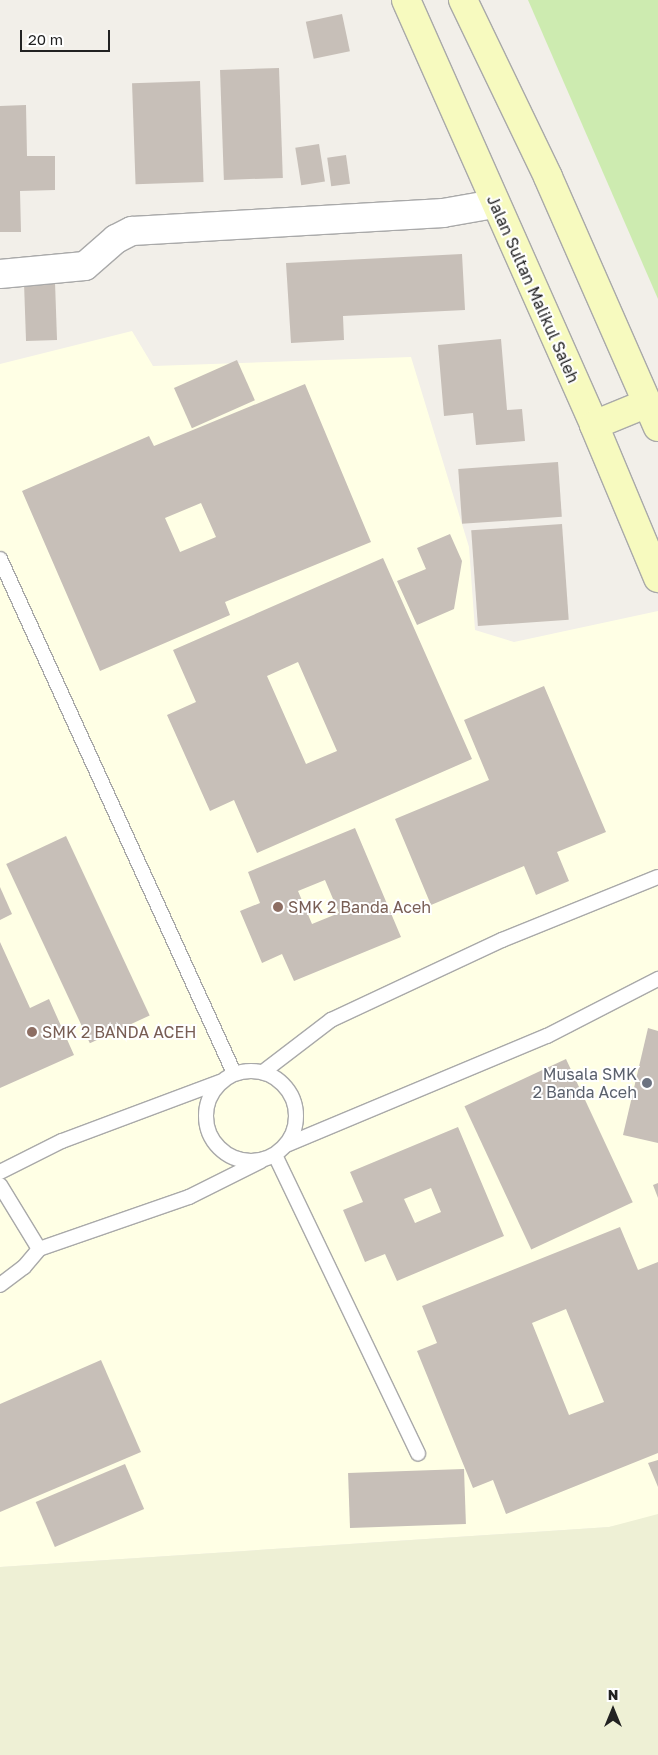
<!DOCTYPE html>
<style>
body{margin:0}
#map{position:relative;width:658px;height:1755px;overflow:hidden;background:#f2efe9;font-family:"Golos Text",sans-serif}
div>[style]{position:absolute}
.education>*{inset:0;background:#ffffe5}
.farmland>*{inset:0;background:#eef0d5}
.grass>*{inset:0;background:#cdebb0}
.building>*{inset:0;background:#c7bfb8;transform-origin:0 0}
.roads{filter:drop-shadow(1px 0 #a9a9a9) drop-shadow(-1px 0 #a9a9a9) drop-shadow(0 1px #a9a9a9) drop-shadow(0 -1px #a9a9a9)}
.service>*{height:14px;margin:-7px;padding:0 7px;transform-origin:7px;border-radius:7px;background:#fff}
.service>.ring{margin:-7px;padding:0;box-sizing:content-box;background:none;border:14px solid #fff;border-radius:50%}
.minor>*{height:28px;margin:-14px;padding:0 14px;transform-origin:14px;border-radius:14px;background:#fff}
.secondary>*{height:28px;margin:-14px;padding:0 14px;transform-origin:14px;border-radius:14px;background:#f7fabf}
.dots>*{width:14px;height:14px;translate:-50% -50%;box-sizing:border-box;border:2px solid #fff;border-radius:50%}
span{translate:-50% -50%;white-space:nowrap;text-align:center;line-height:1.15;-webkit-text-stroke:4px #fff;paint-order:stroke}
.street-label{font-size:16px;color:#222}
.education-label{font-size:16px;color:#785e54}
.left{translate:0 -50%;text-align:left}
.worship-label{font-size:16px;color:#5b616d}
.right{translate:-100% -50%;text-align:right}
.north{position:absolute;left:588px;top:1685px;width:50px;height:50px;-webkit-text-stroke:4px #fff;paint-order:stroke;rotate:0deg;font-size:14px;font-weight:700;line-height:20px;text-align:center;color:#222}
.north::after{content:'';display:block;margin:auto;width:18px;height:22px;background:#222;clip-path:polygon(50% 0,100% 100%,50% 72%,0 100%)}
.scale{position:absolute;left:20px;top:30px;width:90px;height:22px;box-sizing:border-box;border:2px solid #222;border-top:0;padding-left:6px;font-size:15px;line-height:18px;white-space:nowrap;color:#222;-webkit-text-stroke:4px #fff;paint-order:stroke}
</style>
<div id="map">
<div class="education">
<i style="clip-path:polygon(132px 331px,153px 366px,411px 357px,469px 547px,475px 630px,514px 642px,658px 611px,658px 1517px,609px 1527px,0 1567px,0 364px)"></i>
</div>
<div class="farmland">
<i style="clip-path:polygon(658px 1514px,658px 1755px,0 1755px,0 1567px,609px 1527px)"></i>
</div>
<div class="grass">
<i style="clip-path:polygon(528px 0,658px 0,658px 299px)"></i>
</div>
<div class="building">
<i style="left:342px;top:14px;width:38px;height:37px;rotate:78deg"></i>
<i style="left:279px;top:68px;width:110px;height:59px;rotate:88deg"></i>
<i style="left:200px;top:81px;width:101px;height:68px;rotate:88deg"></i>
<i style="clip-path:polygon(26px 105px,27px 156px,55px 156px,55px 190px,20px 191px,21px 232px,0 232px,0 106px)"></i>
<i style="left:319px;top:144px;width:38px;height:24px;rotate:81deg"></i>
<i style="left:346px;top:155px;width:29px;height:19px;rotate:82deg"></i>
<i style="clip-path:polygon(462px 254px,465px 310px,343px 316px,344px 340px,291px 343px,286px 263px)"></i>
<i style="left:55px;top:282px;width:58px;height:31px;rotate:88deg"></i>
<i style="clip-path:polygon(501px 339px,507px 410px,522px 409px,525px 441px,476px 445px,473px 413px,444px 416px,438px 345px)"></i>
<i style="left:237px;top:360px;width:44px;height:69px;rotate:66deg"></i>
<i style="clip-path:polygon(evenodd,305px 384px,371px 542px,225px 602px,230px 615px,100px 671px,22px 491px,149px 436px,154px 446px,305px 384px,201px 503px,216px 537px,180px 552px,165px 518px,201px 503px)"></i>
<i style="left:558px;top:462px;width:55px;height:100px;rotate:86deg"></i>
<i style="left:562px;top:524px;width:96px;height:91px;rotate:86deg"></i>
<i style="clip-path:polygon(450px 534px,462px 561px,454px 609px,417px 625px,397px 581px,426px 569px,417px 548px)"></i>
<i style="clip-path:polygon(evenodd,383px 558px,472px 759px,257px 853px,234px 800px,210px 811px,167px 715px,196px 702px,173px 650px,383px 558px,298px 662px,337px 751px,306px 764px,267px 676px,298px 662px)"></i>
<i style="clip-path:polygon(544px 686px,606px 832px,557px 852px,569px 881px,536px 895px,524px 866px,431px 905px,395px 819px,489px 780px,464px 720px)"></i>
<i style="clip-path:polygon(evenodd,355px 828px,401px 937px,294px 981px,282px 954px,262px 963px,240px 911px,260px 903px,248px 872px,355px 828px,325px 880px,339px 913px,312px 924px,298px 891px,325px 880px)"></i>
<i style="left:66px;top:836px;width:198px;height:66px;rotate:65deg"></i>
<i style="clip-path:polygon(0 887px,12px 914px,0 920px)"></i>
<i style="clip-path:polygon(0 942px,30px 1008px,49px 999px,74px 1055px,0 1088px)"></i>
<i style="clip-path:polygon(648px 1028px,658px 1031px,658px 1143px,623px 1135px)"></i>
<i style="left:566px;top:1059px;width:158px;height:112px;rotate:65deg"></i>
<i style="clip-path:polygon(evenodd,458px 1127px,504px 1236px,397px 1281px,385px 1254px,365px 1262px,343px 1210px,363px 1202px,350px 1172px,458px 1127px,431px 1188px,441px 1212px,415px 1223px,404px 1199px,431px 1188px)"></i>
<i style="clip-path:polygon(658px 1183px,658px 1198px,653px 1185px)"></i>
<i style="clip-path:polygon(evenodd,620px 1227px,638px 1270px,658px 1262px,658px 1453px,506px 1514px,493px 1480px,473px 1488px,417px 1351px,437px 1343px,422px 1306px,620px 1227px,566px 1309px,604px 1402px,569px 1415px,532px 1323px,566px 1309px)"></i>
<i style="clip-path:polygon(101px 1360px,141px 1452px,0 1512px,0 1404px)"></i>
<i style="clip-path:polygon(658px 1460px,658px 1487px,648px 1463px)"></i>
<i style="left:125px;top:1464px;width:49px;height:97px;rotate:67deg"></i>
<i style="left:464px;top:1469px;width:55px;height:116px;rotate:88deg"></i>
</div>
<div class="roads">
<div class="service">
<i style="left:0;top:559px;width:565px;rotate:65.52deg"></i>
<i class="ring" style="left:206px;top:1071px;width:76px;height:76px"></i>
<i style="left:263px;top:1072px;width:86px;rotate:-37.4deg"></i>
<i style="left:331px;top:1020px;width:189px;rotate:-25.1deg"></i>
<i style="left:502px;top:940px;width:168px;rotate:-22deg"></i>
<i style="left:286px;top:1145px;width:283px;rotate:-22.7deg"></i>
<i style="left:547px;top:1036px;width:125px;rotate:-27.2deg"></i>
<i style="left:275px;top:1155px;width:331px;rotate:64.4deg"></i>
<i style="left:0;top:1172px;width:69px;rotate:-26.6deg"></i>
<i style="left:62px;top:1141px;width:169px;rotate:-20.5deg"></i>
<i style="left:0;top:1185px;width:75px;rotate:58.6deg"></i>
<i style="left:39px;top:1249px;width:159px;rotate:-19.1deg"></i>
<i style="left:189px;top:1197px;width:80px;rotate:-26.6deg"></i>
<i style="left:0;top:1285px;width:30px;rotate:-37deg"></i>
<i style="left:24px;top:1267px;width:23px;rotate:-50deg"></i>
</div>
<div class="minor">
<i style="left:0;top:274px;width:85px;rotate:-5.4deg"></i>
<i style="left:85px;top:266px;width:41px;rotate:-41.1deg"></i>
<i style="left:116px;top:239px;width:18px;rotate:-27deg"></i>
<i style="left:132px;top:231px;width:312px;rotate:-3.3deg"></i>
<i style="left:443px;top:213px;width:52px;rotate:-10deg"></i>
</div>
<div class="secondary">
<i style="left:406px;top:0;width:465px;rotate:66.1deg"></i>
<i style="left:594px;top:425px;width:166px;rotate:67.3deg"></i>
<i style="left:463px;top:0;width:196px;rotate:64.3deg"></i>
<i style="left:548px;top:177px;width:273px;rotate:66.3deg"></i>
<i style="left:594px;top:425px;width:58px;rotate:-22.2deg"></i>
</div>
</div>
<div class="dots">
<i style="left:278px;top:907px;background:#8d6e63"></i>
<i style="left:32px;top:1032px;background:#8d6e63"></i>
<i style="left:647px;top:1083px;background:#6b7280"></i>
</div>
<div class="street-label">
<span style="left:533px;top:289px;rotate:66deg">Jalan Sultan Malikul Saleh</span>
</div>
<div class="education-label">
<span class="left" style="left:288px;top:907px">SMK 2 Banda Aceh</span>
<span class="left" style="left:42px;top:1032px">SMK 2 BANDA ACEH</span>
</div>
<div class="worship-label">
<span class="right" style="left:637px;top:1083px">Musala SMK<br>2 Banda Aceh</span>
</div>
<div class="north">N</div>
<div class="scale">20 m</div>
</div>
